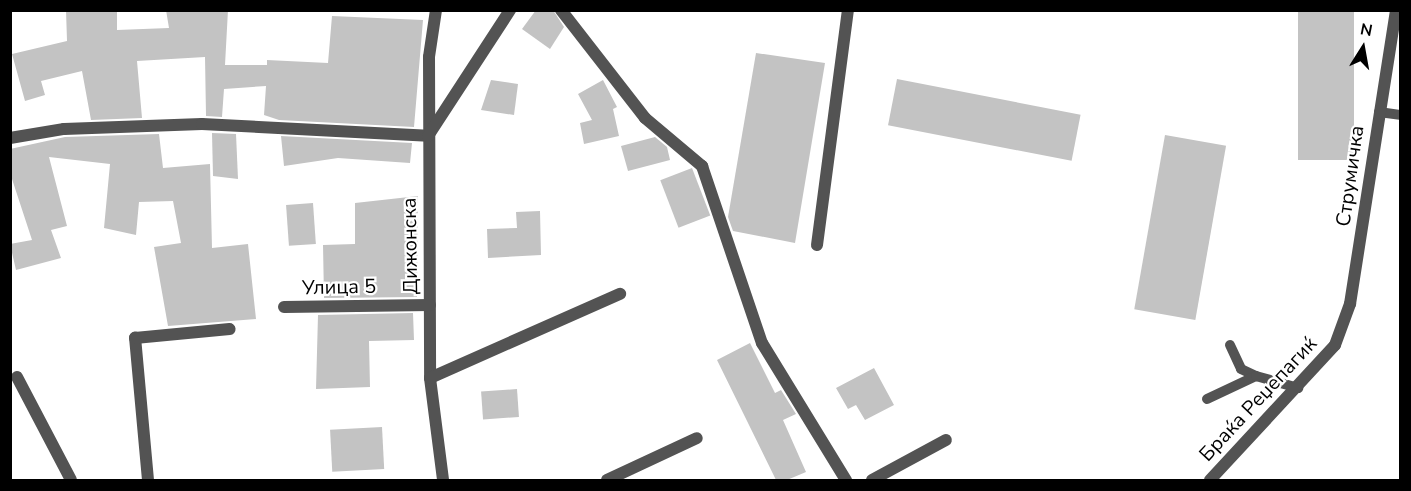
<!DOCTYPE html>
<meta charset="utf-8">
<style>
body{margin:0}
#map{position:relative;width:1411px;height:491px;overflow:hidden;background:#fff;font-family:"Nunito Sans",sans-serif}
div>[style]{position:absolute}
.building>*{inset:0;background:#c3c3c3;transform-origin:0 0}
.lane>*{height:10px;margin:-5px;padding:0 5px;transform-origin:5px;border-radius:5px;background:#535353}
.street>*{height:12px;margin:-6px;padding:0 6px;transform-origin:6px;border-radius:6px;background:#535353}
span{translate:-50% -50%;white-space:nowrap;text-align:center;line-height:1.15;-webkit-text-stroke:4.5px #fff;paint-order:stroke}
.street-label{font-size:20px;color:#000}
.frame{position:absolute;inset:0;border:12px solid #000;pointer-events:none}
.north{position:absolute;left:1333px;top:18px;width:60px;height:60px;-webkit-text-stroke:4px #fff;paint-order:stroke;rotate:11deg;font-size:16px;font-weight:700;line-height:24px;text-align:center;color:#000}
.north::after{content:'';display:block;margin:auto;width:21px;height:27px;background:#000;clip-path:polygon(50% 0,100% 100%,50% 72%,0 100%)}
</style>
<div id="map">
<div class="building">
<i style="clip-path:polygon(66px 10px,117px 10px,117px 30px,169px 28px,166px 10px,228px 10px,225px 65px,267px 65px,267px 60px,328px 63px,332px 16px,423px 20px,414px 127px,279px 120px,264px 115px,266px 86px,224px 89px,222px 117px,206px 116px,205px 57px,137px 61px,142px 118px,91px 120px,82px 71px,41px 81px,45px 95px,25px 101px,12px 54px,67px 41px)"></i>
<i style="clip-path:polygon(536px 10px,553px 10px,564px 27px,550px 49px,522px 29px)"></i>
<i style="left:1298px;top:10px;width:56px;height:150px"></i>
<i style="clip-path:polygon(756px 53px,825px 63px,795px 243px,733px 231px,728px 217px)"></i>
<i style="left:897px;top:79px;width:187px;height:47px;rotate:11deg"></i>
<i style="clip-path:polygon(491px 80px,518px 84px,514px 115px,481px 110px)"></i>
<i style="clip-path:polygon(603px 80px,617px 107px,613px 109px,619px 136px,584px 144px,580px 123px,592px 120px,578px 94px)"></i>
<i style="clip-path:polygon(212px 133px,236px 134px,238px 179px,213px 176px)"></i>
<i style="clip-path:polygon(159px 134px,163px 168px,210px 164px,212px 248px,248px 244px,256px 319px,168px 326px,154px 247px,181px 243px,173px 201px,139px 202px,136px 235px,104px 228px,110px 164px,49px 157px,67px 226px,51px 230px,61px 258px,16px 270px,10px 244px,32px 240px,12px 179px,10px 149px,65px 137px)"></i>
<i style="left:1165px;top:135px;width:62px;height:177px;rotate:10deg"></i>
<i style="clip-path:polygon(281px 136px,412px 143px,410px 163px,338px 158px,284px 166px)"></i>
<i style="clip-path:polygon(655px 137px,667px 147px,670px 160px,628px 171px,621px 146px)"></i>
<i style="left:692px;top:168px;width:51px;height:34px;rotate:69deg"></i>
<i style="clip-path:polygon(418px 196px,417px 297px,324px 298px,323px 245px,355px 244px,355px 203px)"></i>
<i style="left:313px;top:203px;width:41px;height:27px;rotate:86deg"></i>
<i style="clip-path:polygon(540px 211px,541px 255px,488px 258px,487px 229px,517px 228px,516px 212px)"></i>
<i style="clip-path:polygon(413px 313px,414px 340px,369px 341px,370px 387px,316px 389px,318px 315px)"></i>
<i style="clip-path:polygon(750px 343px,775px 393px,781px 390px,796px 414px,783px 420px,806px 472px,787px 480px,776px 480px,717px 360px)"></i>
<i style="clip-path:polygon(874px 368px,894px 405px,865px 420px,856px 405px,848px 409px,836px 388px)"></i>
<i style="left:517px;top:389px;width:28px;height:36px;rotate:86deg"></i>
<i style="left:382px;top:427px;width:42px;height:52px;rotate:87deg"></i>
</div>
<div class="lane">
<i style="left:1379px;top:112px;width:21px;rotate:8deg"></i>
<i style="left:1230px;top:345px;width:26px;rotate:65deg"></i>
<i style="left:1241px;top:369px;width:17px;rotate:25deg"></i>
<i style="left:1207px;top:399px;width:54px;rotate:-25.1deg"></i>
<i style="left:1256px;top:376px;width:44px;rotate:15.9deg"></i>
</div>
<div class="street">
<i style="left:436px;top:10px;width:48px;rotate:98.5deg"></i>
<i style="left:429px;top:57px;width:321px;rotate:89.8deg"></i>
<i style="left:430px;top:378px;width:103px;rotate:82.7deg"></i>
<i style="left:561px;top:10px;width:137px;rotate:52.1deg"></i>
<i style="left:645px;top:118px;width:75px;rotate:40.1deg"></i>
<i style="left:702px;top:166px;width:187px;rotate:71.3deg"></i>
<i style="left:762px;top:343px;width:161px;rotate:58.5deg"></i>
<i style="left:10px;top:138px;width:55px;rotate:-9.5deg"></i>
<i style="left:64px;top:129px;width:138px;rotate:-2.1deg"></i>
<i style="left:202px;top:124px;width:226px;rotate:3deg"></i>
<i style="left:428px;top:136px;width:150px;rotate:-56.9deg"></i>
<i style="left:817px;top:245px;width:237px;rotate:-82.5deg"></i>
<i style="left:284px;top:307px;width:146px;rotate:-0.8deg"></i>
<i style="left:17px;top:377px;width:116px;rotate:62.3deg"></i>
<i style="left:430px;top:378px;width:208px;rotate:-23.9deg"></i>
<i style="left:148px;top:480px;width:143px;rotate:-95.2deg"></i>
<i style="left:135px;top:338px;width:95px;rotate:-5.4deg"></i>
<i style="left:607px;top:480px;width:99px;rotate:-25deg"></i>
<i style="left:872px;top:480px;width:84px;rotate:-28.4deg"></i>
<i style="left:1210px;top:480px;width:184px;rotate:-47.2deg"></i>
<i style="left:1335px;top:345px;width:44px;rotate:-69.9deg"></i>
<i style="left:1350px;top:304px;width:298px;rotate:-81.1deg"></i>
</div>
<div class="street-label">
<span style="left:1350px;top:176px;rotate:-82deg">Струмичка</span>
<span style="left:410px;top:246px;rotate:-91deg">Дижонска</span>
<span style="left:339px;top:287px;rotate:-1deg">Улица 5</span>
<span style="left:1258px;top:399px;rotate:-47deg">Браќа Реџепагиќ</span>
</div>
<div class="frame"></div>
<div class="north">N</div>
</div>
